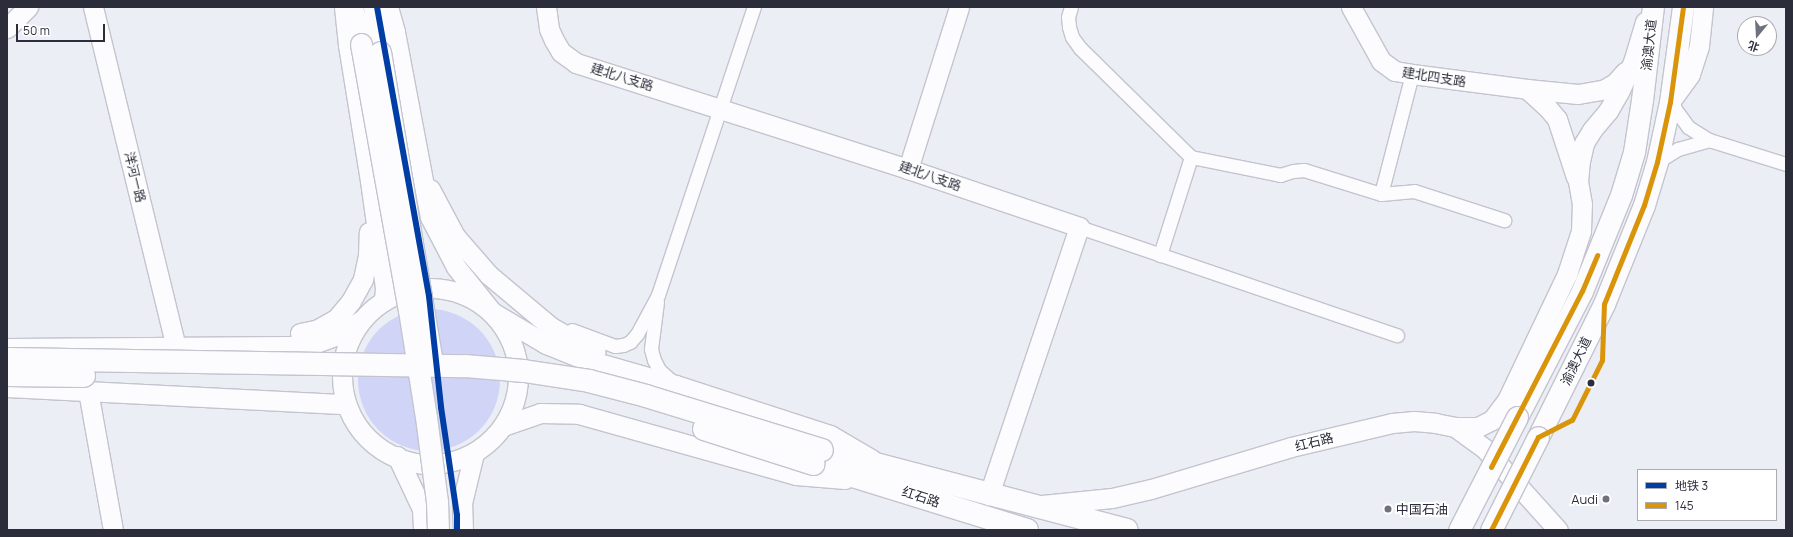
<!DOCTYPE html>
<meta charset="utf-8">
<style>
body{margin:0}
#map{position:relative;width:1793px;height:537px;overflow:hidden;background:#eceef6;font-family:Manrope,"Noto Sans SC",sans-serif}
div>[style]{position:absolute}
.green>*{inset:0;background:#d0d4f7}
.round{border-radius:50%}
.roads{filter:drop-shadow(1px 0 #c3c4ce) drop-shadow(-1px 0 #c3c4ce) drop-shadow(0 1px #c3c4ce) drop-shadow(0 -1px #c3c4ce)}
.street>*{height:13px;margin:-6.5px;padding:0 6.5px;transform-origin:6.5px;border-radius:6.5px;background:#fcfcfe}
.secondary>*{height:19px;margin:-9.5px;padding:0 9.5px;transform-origin:9.5px;border-radius:9.5px;background:#fcfcfe}
.secondary>.ring{margin:-9.5px;padding:0;box-sizing:content-box;background:none;border:19px solid #fcfcfe;border-radius:50%}
.primary>*{height:21px;margin:-10.5px;padding:0 10.5px;transform-origin:10.5px;border-radius:10.5px;background:#fcfcfe}
.highway>*{height:22px;margin:-11px;padding:0 11px;transform-origin:11px;border-radius:11px;background:#fcfcfe}
.bridges{filter:drop-shadow(1px 0 #c3c4ce) drop-shadow(-1px 0 #c3c4ce) drop-shadow(0 1px #c3c4ce) drop-shadow(0 -1px #c3c4ce)}
.primary-bridge>*{height:21px;margin:-10.5px;padding:0 10.5px;transform-origin:10.5px;border-radius:10.5px;background:#fcfcfe}
.highway-bridge>*{height:22px;margin:-11px;padding:0 11px;transform-origin:11px;border-radius:11px;background:#fcfcfe}
.bus-1>*{height:5px;margin:-2.5px;padding:0 2.5px;transform-origin:2.5px;border-radius:2.5px;background:#d99409}
.metro-1>*{height:6px;margin:-3px;padding:0 3px;transform-origin:3px;border-radius:3px;background:#003da5}
.dots>*{width:11px;height:11px;translate:-50% -50%;box-sizing:border-box;border:2px solid #fff;border-radius:50%}
span{translate:-50% -50%;white-space:nowrap;text-align:center;line-height:1.15;-webkit-text-stroke:4px #fff;paint-order:stroke}
.street-label{font-size:13px;color:#2c2d3b}
.poi-label{font-size:13px;color:#2c2d3b}
.right{translate:-100% -50%;text-align:right}
.left{translate:0 -50%;text-align:left}
.frame{position:absolute;inset:0;border:8px solid #2c2d3b;pointer-events:none}
.legend{position:absolute;left:1637px;top:469px;width:140px;height:52px;box-sizing:border-box;background:#fff;border:1px solid #ababb1;margin:0;padding:5px 7px;list-style:none;font-size:12px;color:#2c2d3b}
.legend li{display:flex;align-items:center;gap:8px;height:20px}
.legend b{width:20px;border:1px solid #ababb1}
.north{position:absolute;left:1737px;top:16px;width:40px;height:40px;box-sizing:border-box;background:#fff;border:1px solid #ababb1;border-radius:50%;rotate:198deg;font-size:11px;font-weight:700;line-height:16px;text-align:center;color:#2c2d3b}
.north::after{content:'';display:block;margin:auto;width:14px;height:18px;background:#6f717c;clip-path:polygon(50% 0,100% 100%,50% 72%,0 100%)}
.scale{position:absolute;left:16px;top:24px;width:89px;height:18px;box-sizing:border-box;border:2px solid #2c2d3b;border-top:0;padding-left:5px;font-size:12px;line-height:14px;white-space:nowrap;color:#2c2d3b;-webkit-text-stroke:3px #fff;paint-order:stroke}
</style>
<div id="map">
<div class="green">
<i class="round" style="left:358px;top:309px;width:142px;height:142px"></i>
</div>
<div class="roads">
<div class="street">
<i style="left:1071px;top:7px;width:10px;rotate:107deg"></i>
<i style="left:1068px;top:17px;width:10px;rotate:84deg"></i>
<i style="left:1069px;top:27px;width:10px;rotate:73deg"></i>
<i style="left:1072px;top:37px;width:14px;rotate:54deg"></i>
<i style="left:1080px;top:48px;width:156px;rotate:44.5deg"></i>
<i style="left:1191px;top:157px;width:103px;rotate:107.6deg"></i>
<i style="left:1670px;top:102px;width:31px;rotate:54deg"></i>
<i style="left:1688px;top:127px;width:25px;rotate:32deg"></i>
<i style="left:1709px;top:140px;width:81px;rotate:17.3deg"></i>
<i style="left:1191px;top:157px;width:91px;rotate:11.4deg"></i>
<i style="left:1280px;top:175px;width:14px;rotate:-17deg"></i>
<i style="left:1293px;top:171px;width:11px;rotate:-5deg"></i>
<i style="left:1304px;top:170px;width:81px;rotate:17.3deg"></i>
<i style="left:1381px;top:194px;width:33px;rotate:-5deg"></i>
<i style="left:1414px;top:191px;width:95px;rotate:17.9deg"></i>
<i style="left:1657px;top:162px;width:25px;rotate:-32deg"></i>
<i style="left:1678px;top:149px;width:32px;rotate:-16deg"></i>
<i style="left:1381px;top:194px;width:124px;rotate:-75.5deg"></i>
<i style="left:1079px;top:227px;width:336px;rotate:18.8deg"></i>
<i style="left:657px;top:302px;width:47px;rotate:97.3deg"></i>
<i style="left:651px;top:349px;width:11px;rotate:75deg"></i>
<i style="left:654px;top:360px;width:11px;rotate:63deg"></i>
<i style="left:659px;top:370px;width:18px;rotate:41deg"></i>
<i style="left:572px;top:330px;width:46px;rotate:20.4deg"></i>
<i style="left:615px;top:346px;width:8px;rotate:-7deg"></i>
<i style="left:623px;top:345px;width:8px;rotate:-23deg"></i>
<i style="left:630px;top:342px;width:11px;rotate:-49deg"></i>
<i style="left:637px;top:334px;width:44px;rotate:-61.7deg"></i>
<i style="left:658px;top:295px;width:304px;rotate:-71.6deg"></i>
</div>
<div class="secondary">
<i style="left:93px;top:7px;width:350px;rotate:76.3deg"></i>
<i style="left:344px;top:7px;width:38px;rotate:84deg"></i>
<i style="left:348px;top:45px;width:138px;rotate:80.8deg"></i>
<i style="left:370px;top:181px;width:108px;rotate:82deg"></i>
<i style="left:385px;top:288px;width:12px;rotate:95deg"></i>
<i style="left:388px;top:7px;width:26px;rotate:74deg"></i>
<i style="left:395px;top:32px;width:188px;rotate:79.3deg"></i>
<i style="left:430px;top:217px;width:56px;rotate:62.5deg"></i>
<i style="left:456px;top:267px;width:58px;rotate:51.3deg"></i>
<i style="left:492px;top:312px;width:63px;rotate:30.7deg"></i>
<i style="left:546px;top:344px;width:38px;rotate:22deg"></i>
<i style="left:581px;top:358px;width:99px;rotate:15.9deg"></i>
<i style="left:676px;top:385px;width:162px;rotate:18deg"></i>
<i style="left:830px;top:435px;width:48px;rotate:30.3deg"></i>
<i style="left:546px;top:7px;width:22px;rotate:82deg"></i>
<i style="left:549px;top:29px;width:12px;rotate:66deg"></i>
<i style="left:554px;top:40px;width:14px;rotate:60deg"></i>
<i style="left:561px;top:52px;width:19px;rotate:36deg"></i>
<i style="left:576px;top:63px;width:349px;rotate:17.7deg"></i>
<i style="left:908px;top:169px;width:181px;rotate:18.7deg"></i>
<i style="left:1079px;top:227px;width:283px;rotate:108.6deg"></i>
<i style="left:1351px;top:7px;width:62px;rotate:60.9deg"></i>
<i style="left:1381px;top:61px;width:17px;rotate:36deg"></i>
<i style="left:1395px;top:71px;width:17px;rotate:10deg"></i>
<i style="left:1412px;top:74px;width:116px;rotate:7.4deg"></i>
<i style="left:1527px;top:89px;width:51px;rotate:5.6deg"></i>
<i style="left:1578px;top:94px;width:27px;rotate:-10deg"></i>
<i style="left:1605px;top:89px;width:12px;rotate:-31deg"></i>
<i style="left:1615px;top:83px;width:15px;rotate:-48deg"></i>
<i style="left:7px;top:28px;width:30px;rotate:-45deg"></i>
<i style="left:1527px;top:89px;width:27px;rotate:42deg"></i>
<i style="left:1547px;top:107px;width:16px;rotate:50deg"></i>
<i style="left:1557px;top:119px;width:61px;rotate:71.9deg"></i>
<i style="left:1670px;top:102px;width:34px;rotate:-54deg"></i>
<i style="left:1690px;top:74px;width:29px;rotate:-72deg"></i>
<i style="left:1699px;top:46px;width:39px;rotate:-84deg"></i>
<i style="left:908px;top:169px;width:170px;rotate:-72.5deg"></i>
<i style="left:430px;top:189px;width:53px;rotate:62deg"></i>
<i style="left:455px;top:236px;width:52px;rotate:48.9deg"></i>
<i style="left:489px;top:275px;width:81px;rotate:40deg"></i>
<i style="left:551px;top:327px;width:51px;rotate:29.1deg"></i>
<i class="ring" style="left:342px;top:288px;width:157px;height:157px"></i>
<i style="left:300px;top:333px;width:16px;rotate:-11deg"></i>
<i style="left:316px;top:330px;width:23px;rotate:-29deg"></i>
<i style="left:336px;top:319px;width:23px;rotate:-50deg"></i>
<i style="left:351px;top:301px;width:25px;rotate:-61deg"></i>
<i style="left:363px;top:279px;width:25px;rotate:-78deg"></i>
<i style="left:368px;top:255px;width:23px;rotate:-88deg"></i>
<i style="left:7px;top:348px;width:283px;rotate:-0.4deg"></i>
<i style="left:290px;top:346px;width:23px;rotate:-5deg"></i>
<i style="left:313px;top:344px;width:23px;rotate:-20deg"></i>
<i style="left:335px;top:336px;width:29px;rotate:-31deg"></i>
<i style="left:7px;top:387px;width:339px;rotate:2.9deg"></i>
<i style="left:88px;top:391px;width:141px;rotate:79.8deg"></i>
<i style="left:503px;top:426px;width:39px;rotate:-19deg"></i>
<i style="left:540px;top:413px;width:39px;rotate:1deg"></i>
<i style="left:579px;top:414px;width:225px;rotate:15.7deg"></i>
<i style="left:796px;top:475px;width:49px;rotate:4.7deg"></i>
<i style="left:1455px;top:427px;width:23px"></i>
<i style="left:1478px;top:427px;width:16px;rotate:-27deg"></i>
<i style="left:1492px;top:420px;width:25px;rotate:-53deg"></i>
<i style="left:1507px;top:400px;width:140px;rotate:-64.5deg"></i>
<i style="left:1567px;top:274px;width:45px;rotate:-72deg"></i>
<i style="left:1581px;top:231px;width:27px;rotate:-88deg"></i>
<i style="left:1582px;top:204px;width:22px;rotate:-100deg"></i>
<i style="left:1578px;top:182px;width:21px;rotate:-85deg"></i>
<i style="left:1580px;top:161px;width:18px;rotate:-77deg"></i>
<i style="left:1584px;top:143px;width:15px;rotate:-58deg"></i>
<i style="left:1592px;top:130px;width:25px;rotate:-50deg"></i>
<i style="left:1608px;top:111px;width:22px;rotate:-60deg"></i>
<i style="left:1619px;top:92px;width:33px;rotate:-65deg"></i>
<i style="left:1633px;top:62px;width:42px;rotate:-73.3deg"></i>
<i style="left:397px;top:456px;width:59px;rotate:64.7deg"></i>
<i style="left:422px;top:509px;width:21px;rotate:87deg"></i>
<i style="left:1042px;top:505px;width:70px;rotate:-5.7deg"></i>
<i style="left:1112px;top:498px;width:40px;rotate:-13deg"></i>
<i style="left:1151px;top:489px;width:146px;rotate:-16.7deg"></i>
<i style="left:1291px;top:447px;width:104px;rotate:-13.4deg"></i>
<i style="left:1392px;top:423px;width:22px;rotate:-5deg"></i>
<i style="left:1414px;top:421px;width:21px;rotate:5deg"></i>
<i style="left:1435px;top:423px;width:20px;rotate:11deg"></i>
<i style="left:1455px;top:427px;width:37px;rotate:36deg"></i>
<i style="left:1485px;top:449px;width:109px;rotate:48deg"></i>
<i style="left:463px;top:530px;width:27px;rotate:-92deg"></i>
<i style="left:462px;top:503px;width:51px;rotate:-76.5deg"></i>
</div>
<div class="primary">
<i style="left:352px;top:7px;width:38px;rotate:76deg"></i>
<i style="left:374px;top:7px;width:45px;rotate:82.4deg"></i>
<i style="left:1517px;top:417px;width:142px;rotate:-62.7deg"></i>
<i style="left:1582px;top:291px;width:104px;rotate:-67.9deg"></i>
<i style="left:1621px;top:195px;width:45px;rotate:-73.2deg"></i>
<i style="left:1634px;top:152px;width:53px;rotate:-81.3deg"></i>
<i style="left:1642px;top:100px;width:94px;rotate:-83.3deg"></i>
<i style="left:1538px;top:437px;width:148px;rotate:-63.6deg"></i>
<i style="left:1604px;top:304px;width:107px;rotate:-68deg"></i>
<i style="left:1644px;top:205px;width:45px;rotate:-73.2deg"></i>
<i style="left:1657px;top:162px;width:61px;rotate:-77.8deg"></i>
<i style="left:1670px;top:102px;width:96px;rotate:-82.2deg"></i>
</div>
<div class="highway">
<i style="left:822px;top:450px;width:315px;rotate:14.7deg"></i>
<i style="left:814px;top:464px;width:223px;rotate:17.2deg"></i>
</div>
</div>
<div class="bridges">
<div class="primary-bridge">
<i style="left:361px;top:44px;width:270px;rotate:79.8deg"></i>
<i style="left:409px;top:310px;width:108px;rotate:81deg"></i>
<i style="left:426px;top:417px;width:86px;rotate:82.6deg"></i>
<i style="left:437px;top:502px;width:28px;rotate:88deg"></i>
<i style="left:380px;top:52px;width:309px;rotate:80.5deg"></i>
<i style="left:1459px;top:530px;width:127px;rotate:-62.8deg"></i>
<i style="left:1491px;top:530px;width:104px;rotate:-63.2deg"></i>
</div>
<div class="highway-bridge">
<i style="left:7px;top:359px;width:458px;rotate:0.9deg"></i>
<i style="left:465px;top:366px;width:59px;rotate:4.8deg"></i>
<i style="left:524px;top:371px;width:66px;rotate:8.7deg"></i>
<i style="left:589px;top:381px;width:59px;rotate:14.7deg"></i>
<i style="left:646px;top:396px;width:184px;rotate:17.1deg"></i>
<i style="left:7px;top:375px;width:77px;rotate:0.7deg"></i>
<i style="left:704px;top:429px;width:115px;rotate:17.7deg"></i>
</div>
</div>
<div class="bus-1">
<i style="left:1491px;top:467px;width:198px;rotate:-62.7deg"></i>
<i style="left:1582px;top:291px;width:39px;rotate:-67deg"></i>
<i style="left:1491px;top:530px;width:104px;rotate:-63.2deg"></i>
<i style="left:1538px;top:437px;width:38px;rotate:-27deg"></i>
<i style="left:1572px;top:420px;width:67px;rotate:-63.4deg"></i>
<i style="left:1602px;top:360px;width:56px;rotate:-88deg"></i>
<i style="left:1604px;top:304px;width:107px;rotate:-68deg"></i>
<i style="left:1644px;top:205px;width:45px;rotate:-73.2deg"></i>
<i style="left:1657px;top:162px;width:61px;rotate:-77.8deg"></i>
<i style="left:1670px;top:102px;width:96px;rotate:-82.2deg"></i>
</div>
<div class="metro-1">
<i style="left:377px;top:7px;width:294px;rotate:79.8deg"></i>
<i style="left:429px;top:296px;width:112px;rotate:83.8deg"></i>
<i style="left:441px;top:407px;width:109px;rotate:81.6deg"></i>
<i style="left:457px;top:515px;width:15px;rotate:90deg"></i>
</div>
<div class="dots">
<i style="left:1591px;top:383px;background:#2c2d3b"></i>
<i style="left:1606px;top:499px;background:#6f717c"></i>
<i style="left:1388px;top:509px;background:#6f717c"></i>
</div>
<div class="street-label">
<span style="left:1649px;top:45px;rotate:-84deg">渝澳大道</span>
<span style="left:622px;top:77px;rotate:17deg">建北八支路</span>
<span style="left:1434px;top:77px;rotate:9deg">建北四支路</span>
<span style="left:930px;top:176px;rotate:19deg">建北八支路</span>
<span style="left:135px;top:177px;rotate:76deg">洋河一路</span>
<span style="left:1576px;top:361px;rotate:-64deg">渝澳大道</span>
<span style="left:1314px;top:442px;rotate:-14deg">红石路</span>
<span style="left:921px;top:497px;rotate:18deg">红石路</span>
</div>
<div class="poi-label">
<span class="right" style="left:1598px;top:499px">Audi</span>
<span class="left" style="left:1396px;top:509px">中国石油</span>
</div>
<div class="frame"></div>
<ul class="legend">
<li><b style="height:5px;background:#003da5"></b>地铁 3</li>
<li><b style="height:5px;background:#d99409"></b>145</li>
</ul>
<div class="north">北</div>
<div class="scale">50 m</div>
</div>
